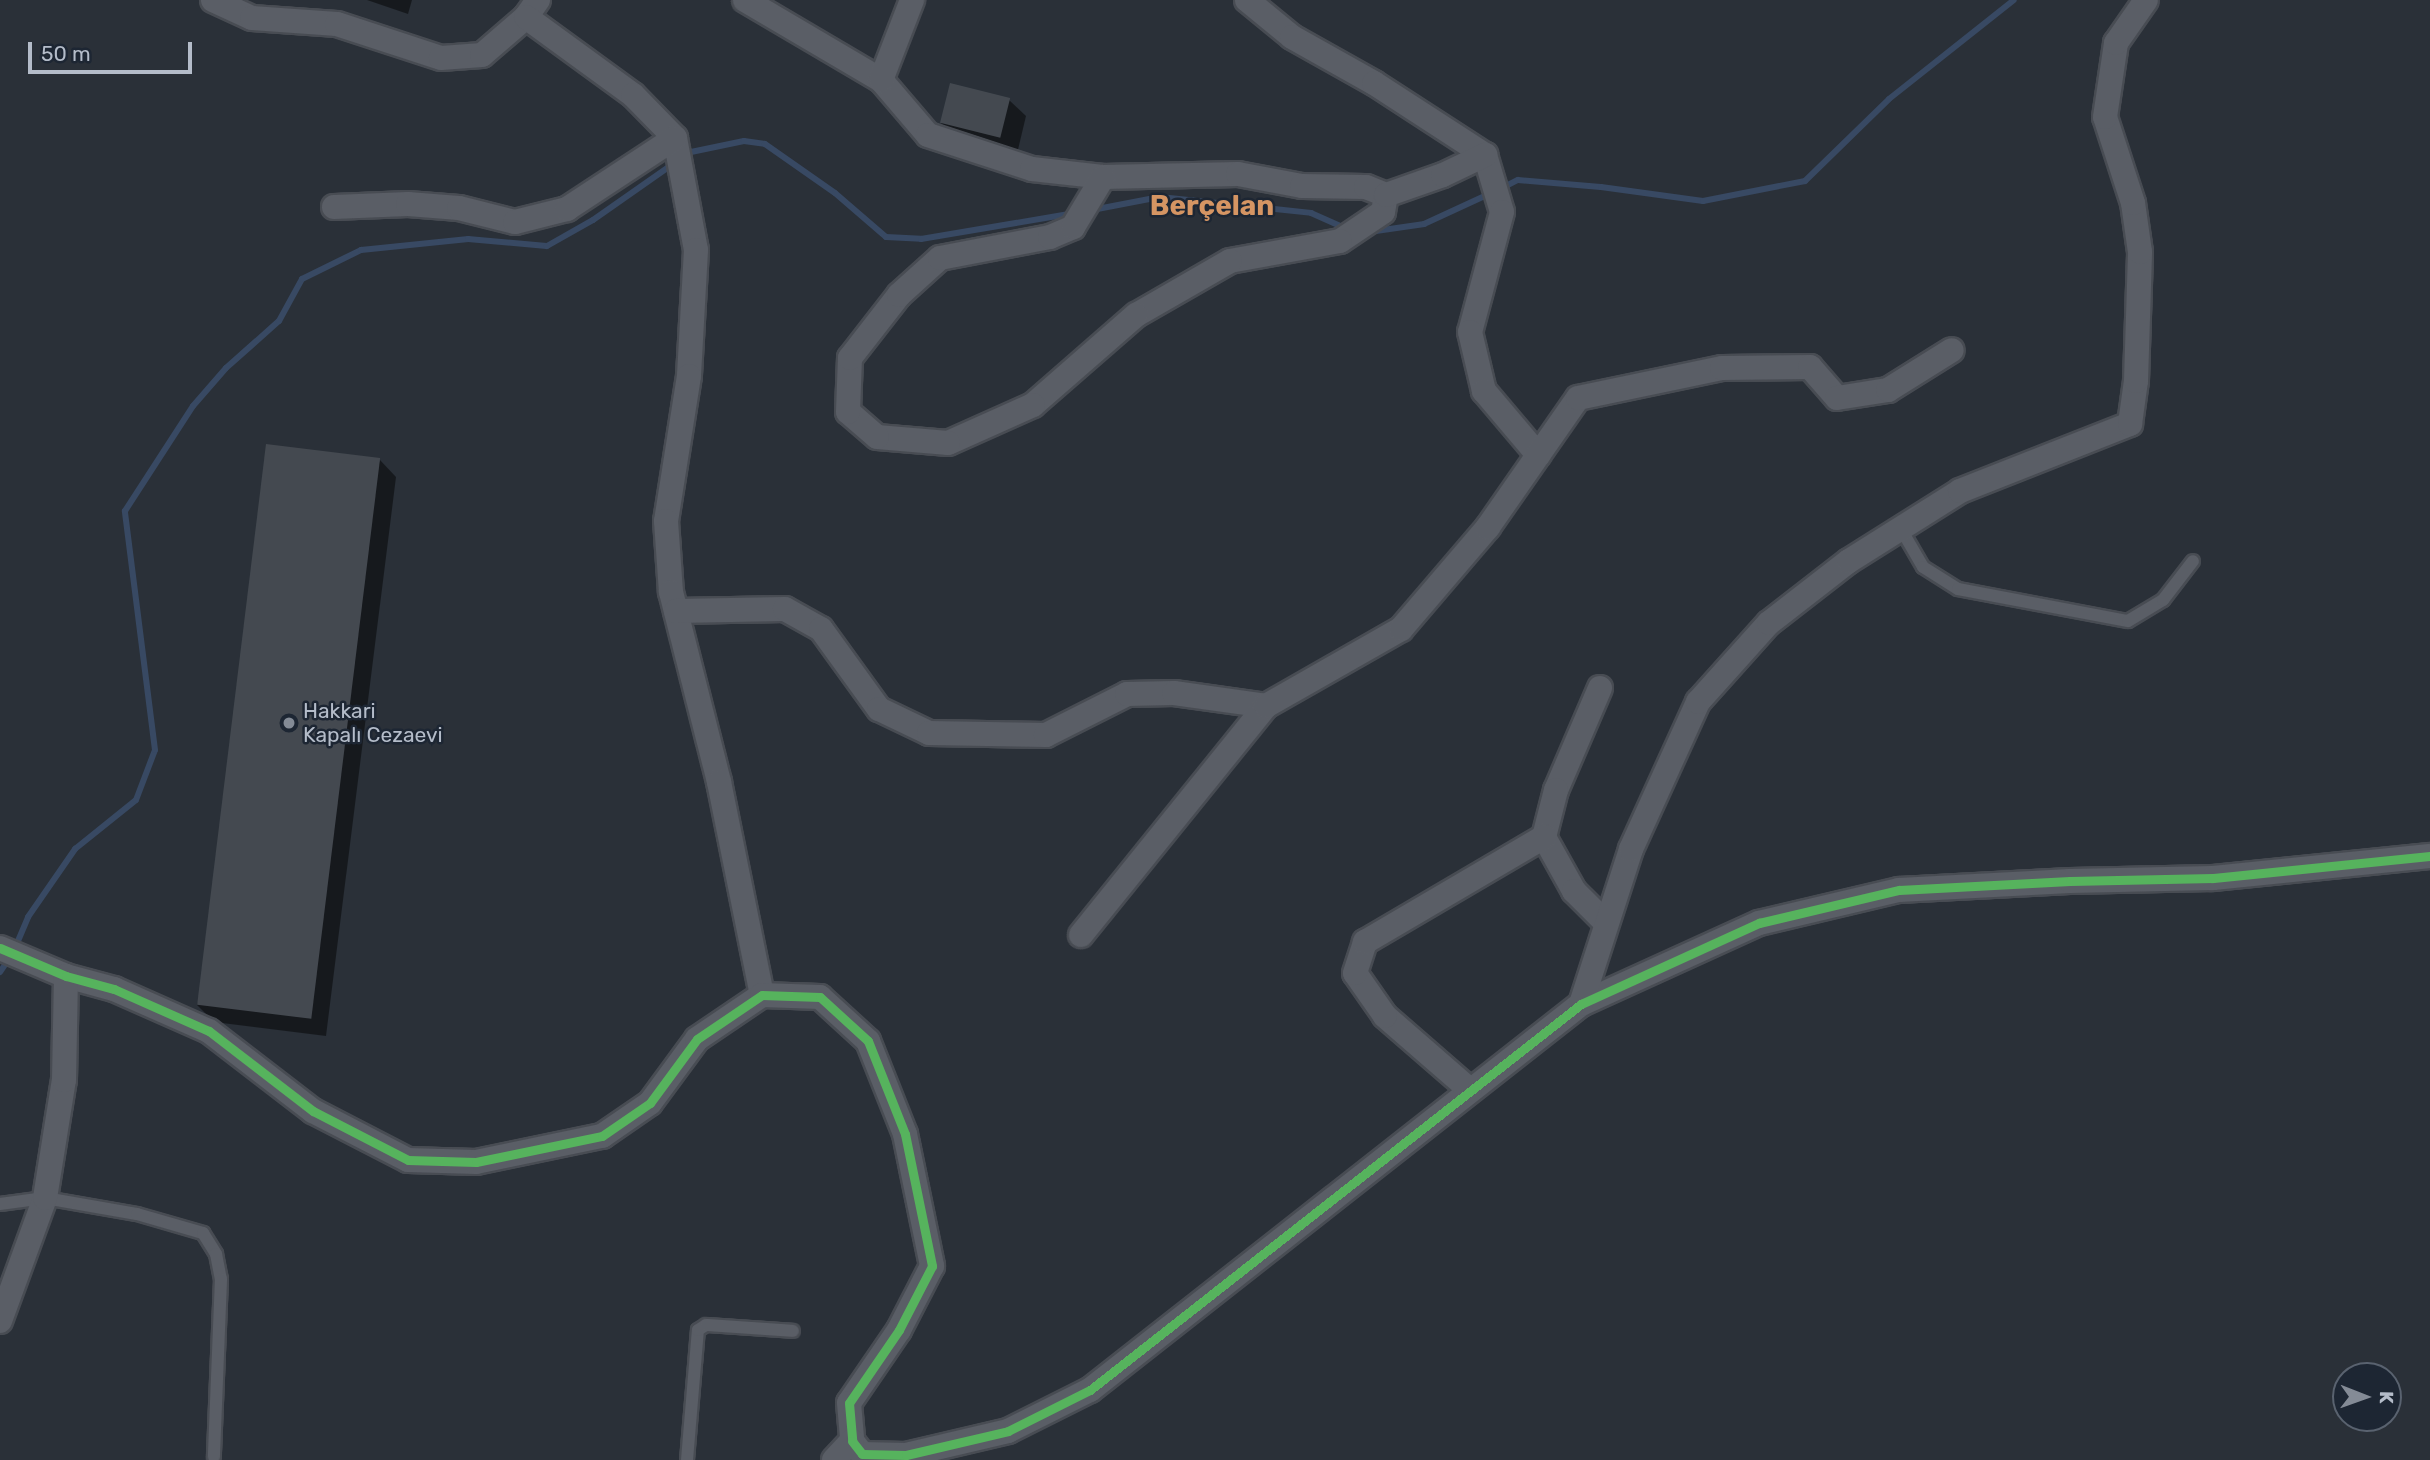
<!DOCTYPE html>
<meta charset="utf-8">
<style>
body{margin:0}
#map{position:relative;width:2430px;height:1460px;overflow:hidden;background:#2a3038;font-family:Rubik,sans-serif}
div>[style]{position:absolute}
.shadow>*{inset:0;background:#0007}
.stream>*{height:6px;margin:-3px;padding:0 3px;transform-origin:3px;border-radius:3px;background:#384963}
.building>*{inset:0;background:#444950;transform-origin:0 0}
.roads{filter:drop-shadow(2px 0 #484c53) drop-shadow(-2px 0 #484c53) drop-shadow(0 2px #484c53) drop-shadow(0 -2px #484c53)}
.lane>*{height:12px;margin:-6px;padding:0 6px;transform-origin:6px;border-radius:6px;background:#5a5e66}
.street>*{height:24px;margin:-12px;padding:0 12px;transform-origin:12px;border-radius:12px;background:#5a5e66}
.cycleway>*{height:9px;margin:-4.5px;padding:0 4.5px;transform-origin:4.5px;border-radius:4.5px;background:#56b35d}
.dots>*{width:19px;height:19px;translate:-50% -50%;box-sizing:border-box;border:4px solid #1d2633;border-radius:50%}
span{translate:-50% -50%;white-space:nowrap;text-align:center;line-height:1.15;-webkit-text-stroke:5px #1d2633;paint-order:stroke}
.poi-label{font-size:21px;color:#b4bcc9}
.left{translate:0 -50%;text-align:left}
.district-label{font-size:28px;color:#d59563;font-weight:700}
.north{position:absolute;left:2332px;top:1362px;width:70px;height:70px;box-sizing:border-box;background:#1d2633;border:2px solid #59626f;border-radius:50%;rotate:91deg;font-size:19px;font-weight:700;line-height:28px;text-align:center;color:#b4bcc9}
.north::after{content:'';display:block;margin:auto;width:24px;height:32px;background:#848b96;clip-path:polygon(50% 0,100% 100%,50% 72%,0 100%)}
.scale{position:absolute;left:28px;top:42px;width:164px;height:32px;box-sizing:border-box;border:4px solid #b4bcc9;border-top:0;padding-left:9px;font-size:21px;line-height:24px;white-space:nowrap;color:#b4bcc9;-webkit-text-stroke:5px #1d2633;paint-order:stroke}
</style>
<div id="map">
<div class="shadow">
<i style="clip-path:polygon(367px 0,412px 0,408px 14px)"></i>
<i style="clip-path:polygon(1009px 100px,1026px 116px,1016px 158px,958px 139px,941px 123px)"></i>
<i style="clip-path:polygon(380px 460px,396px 477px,326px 1036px,214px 1022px,197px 1005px)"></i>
</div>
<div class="stream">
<i style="left:685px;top:156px;width:7px;rotate:-34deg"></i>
<i style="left:691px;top:152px;width:54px;rotate:-11.7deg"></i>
<i style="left:744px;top:141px;width:21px;rotate:8deg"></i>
<i style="left:765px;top:144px;width:85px;rotate:35deg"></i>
<i style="left:835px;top:193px;width:67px;rotate:40.8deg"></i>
<i style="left:886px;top:237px;width:35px;rotate:3deg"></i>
<i style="left:921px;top:239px;width:156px;rotate:-9.6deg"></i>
<i style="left:1500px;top:189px;width:20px;rotate:-27deg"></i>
<i style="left:1518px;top:180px;width:83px;rotate:4.8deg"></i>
<i style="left:1601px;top:187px;width:103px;rotate:7.8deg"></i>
<i style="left:1703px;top:201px;width:104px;rotate:-11.1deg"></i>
<i style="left:1805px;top:181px;width:117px;rotate:-44.3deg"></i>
<i style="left:1889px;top:99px;width:159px;rotate:-38.4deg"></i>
<i style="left:1092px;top:210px;width:69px;rotate:-10.8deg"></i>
<i style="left:1160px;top:197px;width:152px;rotate:6deg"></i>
<i style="left:1311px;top:213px;width:37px;rotate:24deg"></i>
<i style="left:1369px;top:232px;width:56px;rotate:-8.3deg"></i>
<i style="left:1424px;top:224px;width:74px;rotate:-24.8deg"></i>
<i style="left:15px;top:948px;width:34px;rotate:-67deg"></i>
<i style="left:28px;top:917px;width:83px;rotate:-55.3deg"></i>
<i style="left:75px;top:849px;width:78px;rotate:-38.8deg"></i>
<i style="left:136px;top:800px;width:53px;rotate:-69.2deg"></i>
<i style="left:155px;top:750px;width:241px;rotate:-97.2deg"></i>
<i style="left:125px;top:511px;width:125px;rotate:-57.1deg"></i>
<i style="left:193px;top:406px;width:50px;rotate:-49deg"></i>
<i style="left:226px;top:368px;width:71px;rotate:-41.6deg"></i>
<i style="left:279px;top:321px;width:48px;rotate:-61.3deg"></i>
<i style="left:302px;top:279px;width:66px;rotate:-26.2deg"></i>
<i style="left:361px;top:250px;width:108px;rotate:-5.9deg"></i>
<i style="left:468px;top:239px;width:79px;rotate:5.1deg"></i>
<i style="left:547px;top:246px;width:53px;rotate:-29.5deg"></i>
<i style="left:593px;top:220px;width:98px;rotate:-35deg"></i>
<i style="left:0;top:972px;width:18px;rotate:-56deg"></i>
</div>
<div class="building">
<i style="left:950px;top:83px;width:62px;height:41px;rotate:14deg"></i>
<i style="left:266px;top:444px;width:115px;height:565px;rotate:7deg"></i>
</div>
<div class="roads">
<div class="lane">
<i style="left:1901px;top:529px;width:44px;rotate:59.9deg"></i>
<i style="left:1923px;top:567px;width:41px;rotate:32.2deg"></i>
<i style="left:1958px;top:589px;width:173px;rotate:10.7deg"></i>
<i style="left:2128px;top:621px;width:41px;rotate:-31deg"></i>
<i style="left:2163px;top:600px;width:49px;rotate:-52.4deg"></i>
<i style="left:0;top:1204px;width:45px;rotate:-7.6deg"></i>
<i style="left:45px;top:1198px;width:93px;rotate:9.9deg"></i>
<i style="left:137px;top:1214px;width:69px;rotate:16.1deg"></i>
<i style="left:203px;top:1233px;width:25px;rotate:58deg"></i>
<i style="left:216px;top:1254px;width:25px;rotate:79deg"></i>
<i style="left:221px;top:1279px;width:178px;rotate:92.3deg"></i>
<i style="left:687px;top:1460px;width:130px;rotate:-85.2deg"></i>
<i style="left:698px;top:1330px;width:9px;rotate:-32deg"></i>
<i style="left:706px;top:1325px;width:87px;rotate:3.9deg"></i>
</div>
<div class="street">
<i style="left:213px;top:0;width:43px;rotate:24.8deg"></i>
<i style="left:252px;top:18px;width:85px;rotate:4deg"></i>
<i style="left:337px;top:24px;width:109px;rotate:18.1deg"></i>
<i style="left:441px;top:58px;width:41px;rotate:-4.2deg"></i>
<i style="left:482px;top:55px;width:58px;rotate:-40.8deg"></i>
<i style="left:526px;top:17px;width:21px;rotate:-55deg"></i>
<i style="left:745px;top:0;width:158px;rotate:30.5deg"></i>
<i style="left:881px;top:80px;width:72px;rotate:49.5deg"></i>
<i style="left:928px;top:135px;width:109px;rotate:18.1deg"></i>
<i style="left:1032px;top:169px;width:71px;rotate:6.4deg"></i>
<i style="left:1103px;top:177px;width:135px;rotate:-1.3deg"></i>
<i style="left:1238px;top:174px;width:65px;rotate:10.6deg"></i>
<i style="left:1302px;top:186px;width:64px;rotate:0.9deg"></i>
<i style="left:1366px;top:187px;width:22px;rotate:22deg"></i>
<i style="left:1386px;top:195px;width:17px;rotate:100deg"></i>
<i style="left:1383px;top:212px;width:52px;rotate:146deg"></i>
<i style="left:1340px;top:241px;width:112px;rotate:169.7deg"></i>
<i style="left:1230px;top:261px;width:108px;rotate:150.1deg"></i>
<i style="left:1136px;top:315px;width:137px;rotate:138.9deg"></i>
<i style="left:1033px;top:405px;width:93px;rotate:155.9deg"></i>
<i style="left:948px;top:443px;width:71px;rotate:-175.2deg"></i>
<i style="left:877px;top:437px;width:38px;rotate:-139deg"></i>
<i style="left:848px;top:412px;width:54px;rotate:-87.9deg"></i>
<i style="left:850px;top:358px;width:80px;rotate:-52.1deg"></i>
<i style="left:899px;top:295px;width:55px;rotate:-42.1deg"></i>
<i style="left:940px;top:258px;width:112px;rotate:-10.8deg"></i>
<i style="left:1050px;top:237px;width:25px;rotate:-23deg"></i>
<i style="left:1073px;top:227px;width:58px;rotate:-59deg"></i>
<i style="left:1247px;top:0;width:58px;rotate:39.4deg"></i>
<i style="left:1292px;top:37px;width:94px;rotate:29.3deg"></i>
<i style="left:1374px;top:83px;width:132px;rotate:33deg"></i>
<i style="left:1485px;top:155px;width:59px;rotate:73.4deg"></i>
<i style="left:1502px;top:212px;width:124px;rotate:104.9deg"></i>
<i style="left:1470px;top:332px;width:61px;rotate:76.7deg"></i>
<i style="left:1484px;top:391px;width:84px;rotate:49.8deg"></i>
<i style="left:526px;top:17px;width:132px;rotate:36.1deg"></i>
<i style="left:633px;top:95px;width:60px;rotate:45.7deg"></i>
<i style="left:675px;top:138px;width:114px;rotate:79.4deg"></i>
<i style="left:696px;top:250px;width:126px;rotate:93.2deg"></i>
<i style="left:689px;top:376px;width:147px;rotate:99deg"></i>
<i style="left:666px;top:521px;width:71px;rotate:86deg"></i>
<i style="left:671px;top:592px;width:196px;rotate:75.8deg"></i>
<i style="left:719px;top:782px;width:217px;rotate:78.6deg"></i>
<i style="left:881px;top:80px;width:86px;rotate:-68.8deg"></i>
<i style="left:1386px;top:195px;width:60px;rotate:-19.3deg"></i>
<i style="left:1443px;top:175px;width:47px;rotate:-25.5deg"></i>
<i style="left:334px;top:207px;width:74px;rotate:-2.3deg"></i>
<i style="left:408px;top:204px;width:51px;rotate:4.5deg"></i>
<i style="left:459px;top:208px;width:58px;rotate:14deg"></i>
<i style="left:515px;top:222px;width:54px;rotate:-14deg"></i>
<i style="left:567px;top:209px;width:129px;rotate:-33.3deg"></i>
<i style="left:676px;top:611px;width:109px;rotate:-1.1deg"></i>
<i style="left:785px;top:609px;width:41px;rotate:29.1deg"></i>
<i style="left:821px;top:629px;width:99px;rotate:54.1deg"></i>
<i style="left:879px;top:709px;width:55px;rotate:25.6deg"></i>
<i style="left:929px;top:733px;width:117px;rotate:1deg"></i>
<i style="left:1046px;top:735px;width:91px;rotate:-26.8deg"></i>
<i style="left:1127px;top:694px;width:47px;rotate:-1.2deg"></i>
<i style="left:1174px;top:693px;width:93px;rotate:8deg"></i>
<i style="left:1600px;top:688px;width:111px;rotate:113.3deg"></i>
<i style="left:1556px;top:790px;width:49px;rotate:104.3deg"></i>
<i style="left:1544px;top:837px;width:62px;rotate:60.9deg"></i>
<i style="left:1574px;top:891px;width:45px;rotate:45deg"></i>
<i style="left:1081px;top:935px;width:294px;rotate:-51.1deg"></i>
<i style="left:1266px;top:706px;width:155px;rotate:-29.7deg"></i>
<i style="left:1401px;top:629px;width:134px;rotate:-49.5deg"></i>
<i style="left:1488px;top:527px;width:157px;rotate:-55.1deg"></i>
<i style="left:1578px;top:398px;width:147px;rotate:-11.8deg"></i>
<i style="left:1722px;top:368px;width:88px;rotate:-0.7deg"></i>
<i style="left:1810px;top:367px;width:41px;rotate:48.9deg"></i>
<i style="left:1837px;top:398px;width:52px;rotate:-8.9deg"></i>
<i style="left:1888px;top:390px;width:75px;rotate:-32deg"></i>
<i style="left:0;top:948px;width:72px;rotate:23deg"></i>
<i style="left:66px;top:976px;width:50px;rotate:15.2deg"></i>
<i style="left:114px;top:989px;width:104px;rotate:23.9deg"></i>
<i style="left:209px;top:1031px;width:131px;rotate:37.6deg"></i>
<i style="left:313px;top:1111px;width:107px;rotate:27.3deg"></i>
<i style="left:408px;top:1160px;width:68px;rotate:1.7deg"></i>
<i style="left:476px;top:1162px;width:129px;rotate:-11.7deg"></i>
<i style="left:602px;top:1136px;width:58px;rotate:-34.5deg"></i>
<i style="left:650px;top:1103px;width:79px;rotate:-53.7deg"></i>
<i style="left:697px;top:1039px;width:78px;rotate:-34.1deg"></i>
<i style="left:762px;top:995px;width:58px;rotate:2deg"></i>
<i style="left:820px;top:997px;width:65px;rotate:42.5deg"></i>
<i style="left:868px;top:1041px;width:100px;rotate:68.3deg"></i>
<i style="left:905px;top:1134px;width:135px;rotate:78.4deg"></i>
<i style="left:932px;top:1266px;width:72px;rotate:117.3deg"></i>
<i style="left:899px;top:1330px;width:88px;rotate:124.4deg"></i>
<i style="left:849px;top:1403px;width:38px;rotate:85deg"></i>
<i style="left:852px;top:1441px;width:16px;rotate:52deg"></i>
<i style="left:862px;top:1454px;width:44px;rotate:1.3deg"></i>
<i style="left:906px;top:1455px;width:105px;rotate:-13.2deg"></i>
<i style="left:1008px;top:1431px;width:92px;rotate:-26.6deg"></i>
<i style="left:1090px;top:1390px;width:625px;rotate:-38.17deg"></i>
<i style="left:1581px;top:1004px;width:196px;rotate:-24.5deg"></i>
<i style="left:1759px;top:923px;width:144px;rotate:-13.3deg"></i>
<i style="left:1899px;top:890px;width:171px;rotate:-3deg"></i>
<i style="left:2070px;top:881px;width:143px;rotate:-1.2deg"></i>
<i style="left:2213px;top:878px;width:218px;rotate:-5.8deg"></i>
<i style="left:1581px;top:1004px;width:163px;rotate:-72.1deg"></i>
<i style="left:1631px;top:849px;width:162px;rotate:-65.5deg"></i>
<i style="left:1698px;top:702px;width:106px;rotate:-48.1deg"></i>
<i style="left:1769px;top:623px;width:101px;rotate:-37.8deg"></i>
<i style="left:1849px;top:561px;width:131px;rotate:-32.2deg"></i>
<i style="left:1960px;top:491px;width:183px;rotate:-21.5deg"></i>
<i style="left:2130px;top:424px;width:43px;rotate:-82.1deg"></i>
<i style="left:2136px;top:381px;width:129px;rotate:-88.2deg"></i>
<i style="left:2140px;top:252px;width:49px;rotate:-98.1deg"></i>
<i style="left:2133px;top:203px;width:90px;rotate:-108deg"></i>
<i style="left:2105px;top:117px;width:75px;rotate:-81.5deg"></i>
<i style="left:2116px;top:43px;width:52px;rotate:-55.1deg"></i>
<i style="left:1470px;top:1090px;width:113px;rotate:-139deg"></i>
<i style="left:1385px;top:1016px;width:52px;rotate:-124.9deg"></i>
<i style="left:1355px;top:973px;width:33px;rotate:-72deg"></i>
<i style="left:1365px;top:942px;width:208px;rotate:-30.4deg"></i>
<i style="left:0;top:1321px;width:131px;rotate:-69.9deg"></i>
<i style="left:45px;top:1198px;width:120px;rotate:-80.9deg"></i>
<i style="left:64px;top:1080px;width:104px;rotate:-88.9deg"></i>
<i style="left:834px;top:1460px;width:26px;rotate:-47deg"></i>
</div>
</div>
<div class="cycleway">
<i style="left:0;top:948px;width:72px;rotate:23deg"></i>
<i style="left:66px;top:976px;width:50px;rotate:15.2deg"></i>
<i style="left:114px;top:989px;width:104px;rotate:23.9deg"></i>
<i style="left:209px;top:1031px;width:131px;rotate:37.6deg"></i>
<i style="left:313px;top:1111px;width:107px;rotate:27.3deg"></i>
<i style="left:408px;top:1160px;width:68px;rotate:1.7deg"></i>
<i style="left:476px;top:1162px;width:129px;rotate:-11.7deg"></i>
<i style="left:602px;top:1136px;width:58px;rotate:-34.5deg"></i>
<i style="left:650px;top:1103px;width:79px;rotate:-53.7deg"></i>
<i style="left:697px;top:1039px;width:78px;rotate:-34.1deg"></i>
<i style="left:762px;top:995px;width:58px;rotate:2deg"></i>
<i style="left:820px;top:997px;width:65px;rotate:42.5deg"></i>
<i style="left:868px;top:1041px;width:100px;rotate:68.3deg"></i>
<i style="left:905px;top:1134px;width:135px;rotate:78.4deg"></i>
<i style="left:932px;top:1266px;width:72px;rotate:117.3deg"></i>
<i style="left:899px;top:1330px;width:88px;rotate:124.4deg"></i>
<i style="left:849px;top:1403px;width:38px;rotate:85deg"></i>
<i style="left:852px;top:1441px;width:16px;rotate:52deg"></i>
<i style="left:862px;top:1454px;width:44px;rotate:1.3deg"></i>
<i style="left:906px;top:1455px;width:105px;rotate:-13.2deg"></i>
<i style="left:1008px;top:1431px;width:92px;rotate:-26.6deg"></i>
<i style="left:1090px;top:1390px;width:625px;rotate:-38.17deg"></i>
<i style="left:1581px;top:1004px;width:196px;rotate:-24.5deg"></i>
<i style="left:1759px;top:923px;width:144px;rotate:-13.3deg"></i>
<i style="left:1899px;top:890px;width:171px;rotate:-3deg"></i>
<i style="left:2070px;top:881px;width:143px;rotate:-1.2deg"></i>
<i style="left:2213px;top:878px;width:218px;rotate:-5.8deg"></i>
</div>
<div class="dots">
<i style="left:289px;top:723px;background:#848b96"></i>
</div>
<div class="poi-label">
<span class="left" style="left:303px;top:723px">Hakkari<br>Kapalı Cezaevi</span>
</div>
<div class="district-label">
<span style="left:1212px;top:206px">Berçelan</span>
</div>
<div class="north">K</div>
<div class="scale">50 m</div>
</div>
